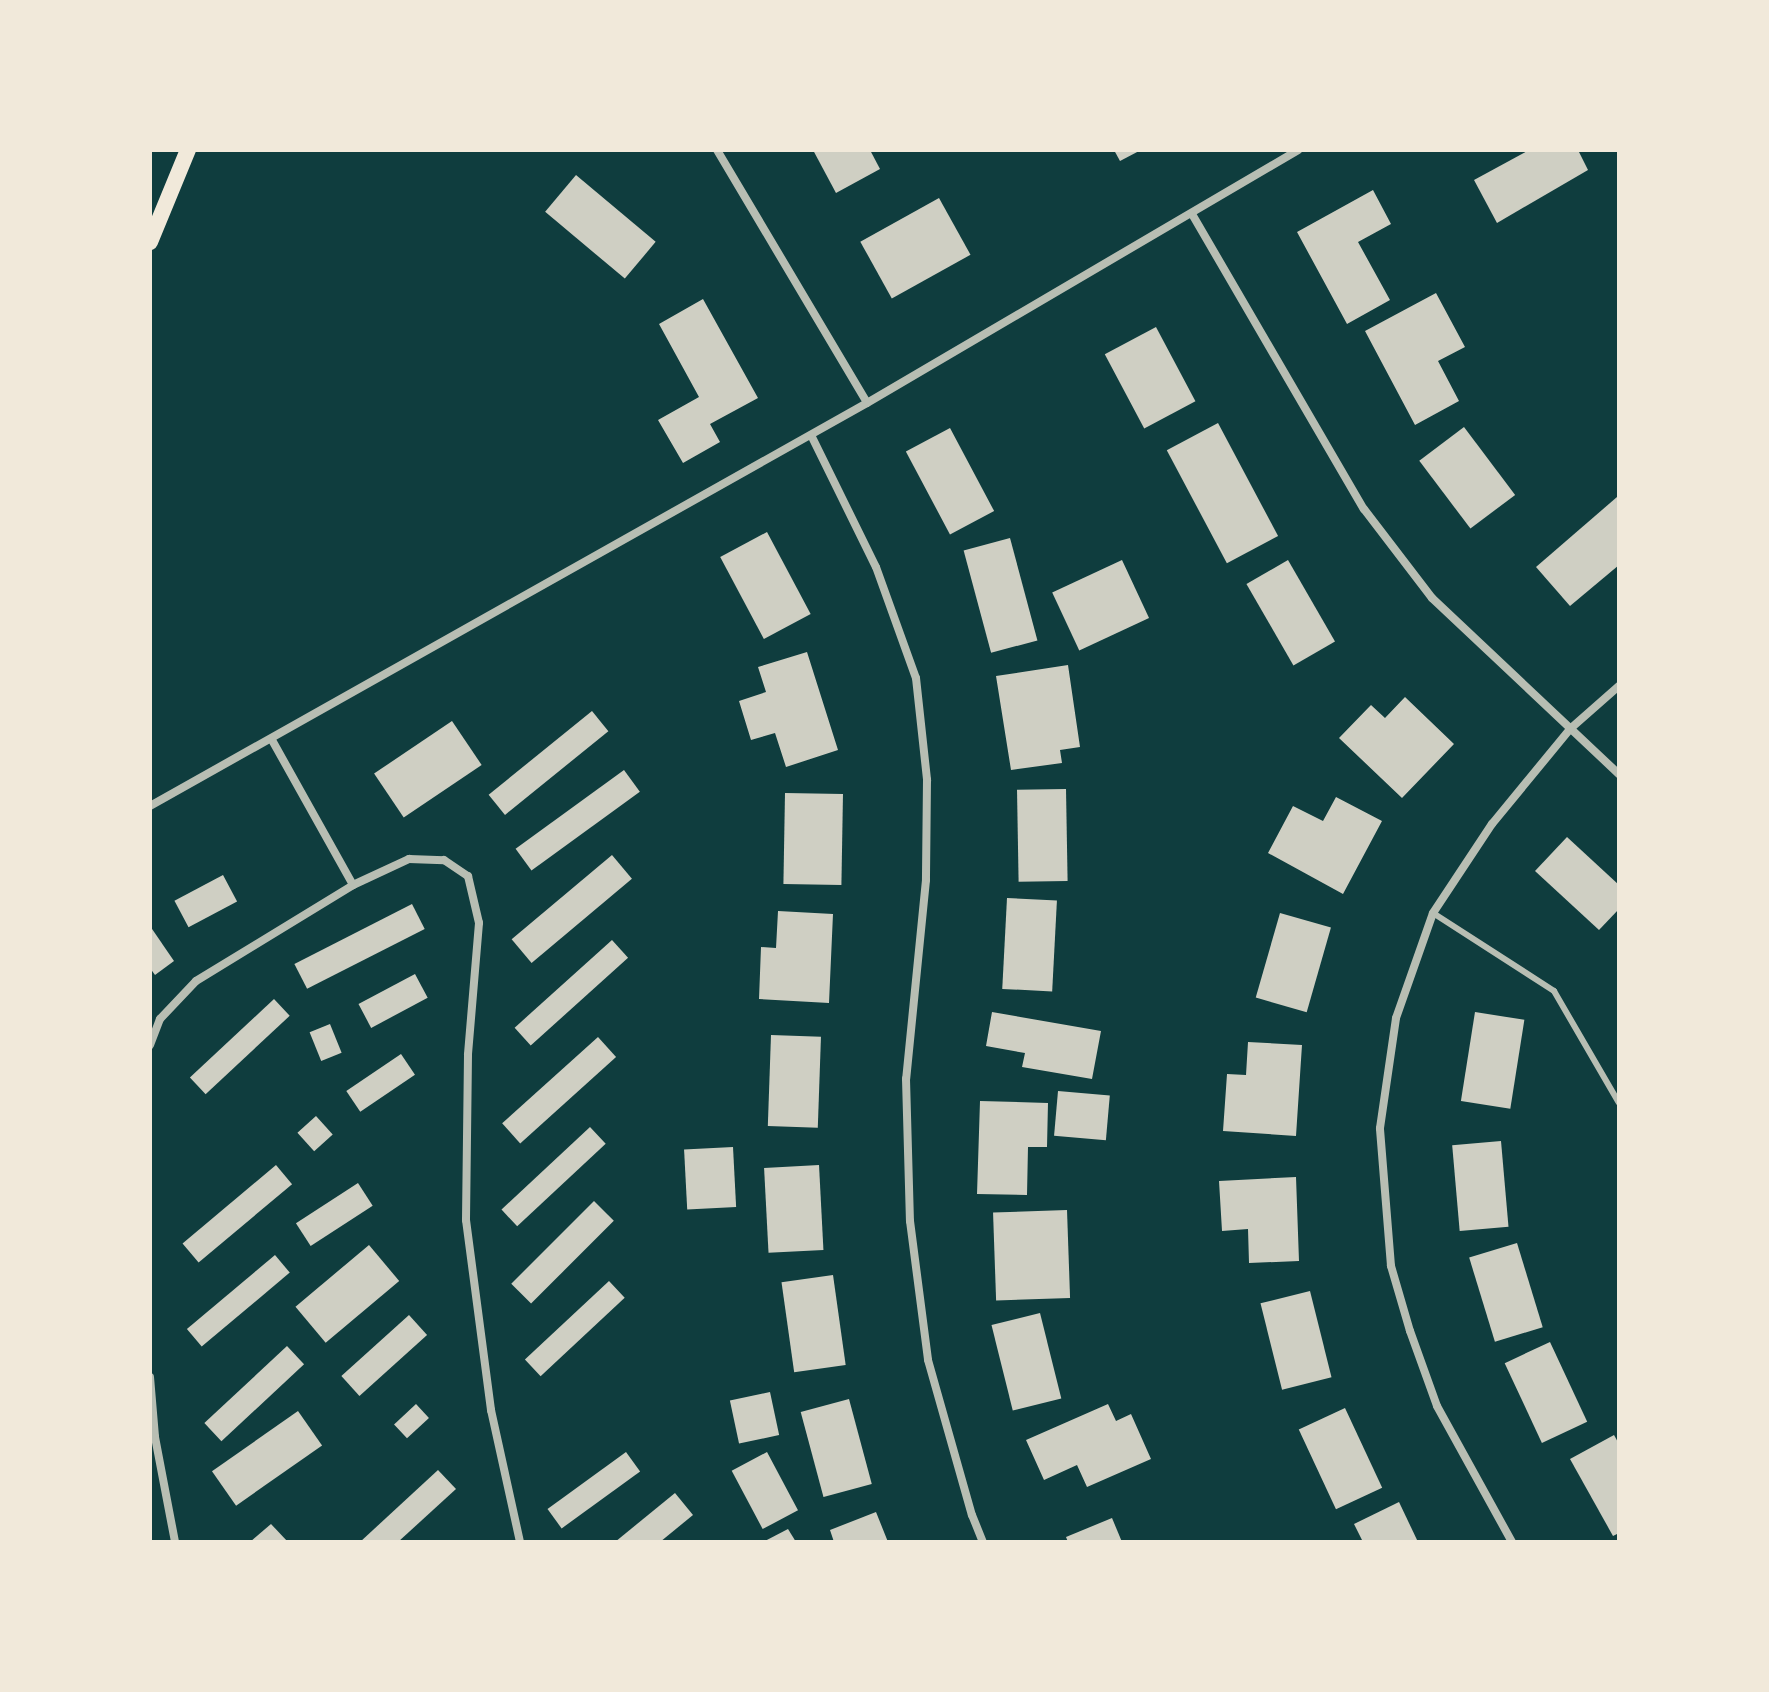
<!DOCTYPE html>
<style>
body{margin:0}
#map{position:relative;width:1769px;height:1692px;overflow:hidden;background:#0f3d3e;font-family:Cabin,sans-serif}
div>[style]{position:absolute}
.building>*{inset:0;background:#cfcfc3;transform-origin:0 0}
.service>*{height:6px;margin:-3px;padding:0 3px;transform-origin:3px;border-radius:3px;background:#b8beb3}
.minor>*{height:8px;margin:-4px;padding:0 4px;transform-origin:4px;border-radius:4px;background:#b8beb3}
.secondary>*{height:16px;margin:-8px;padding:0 8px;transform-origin:8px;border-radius:8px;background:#f1e9da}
span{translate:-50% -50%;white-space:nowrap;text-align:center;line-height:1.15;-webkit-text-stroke:8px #f1e9da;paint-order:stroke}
.frame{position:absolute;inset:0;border:152px solid #f1e9da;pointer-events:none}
</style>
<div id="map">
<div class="building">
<i style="clip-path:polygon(813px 150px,870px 150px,880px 169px,836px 193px)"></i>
<i style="clip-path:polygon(1114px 150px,1141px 150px,1120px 161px)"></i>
<i style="clip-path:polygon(1529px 150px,1578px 150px,1588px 170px,1497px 223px,1474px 180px)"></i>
<i style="left:576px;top:175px;width:104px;height:48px;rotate:40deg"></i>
<i style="clip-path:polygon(1373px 190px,1391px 224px,1358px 242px,1390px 300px,1347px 324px,1297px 232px)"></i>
<i style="left:939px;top:198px;width:65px;height:90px;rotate:61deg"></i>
<i style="clip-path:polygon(1436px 293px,1465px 347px,1438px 361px,1459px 401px,1415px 425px,1365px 331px)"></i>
<i style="clip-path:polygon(703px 299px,758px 398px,710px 424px,720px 442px,683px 463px,658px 420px,699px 397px,659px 324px)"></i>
<i style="left:1156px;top:327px;width:84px;height:58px;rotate:62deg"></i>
<i style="left:1218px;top:423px;width:128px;height:58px;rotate:62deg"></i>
<i style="left:1464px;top:427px;width:85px;height:56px;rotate:53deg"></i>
<i style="left:950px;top:428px;width:94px;height:50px;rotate:62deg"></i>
<i style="clip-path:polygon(1617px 497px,1619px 565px,1570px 606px,1536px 567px)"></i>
<i style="left:767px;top:532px;width:93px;height:53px;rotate:62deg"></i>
<i style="left:1010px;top:538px;width:106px;height:48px;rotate:75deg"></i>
<i style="left:1122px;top:560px;width:64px;height:77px;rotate:65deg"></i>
<i style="left:1288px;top:560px;width:94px;height:48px;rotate:60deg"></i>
<i style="clip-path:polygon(807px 652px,838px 750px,786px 767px,775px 733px,751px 740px,739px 701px,766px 692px,758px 667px)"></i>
<i style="clip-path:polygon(1068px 665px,1080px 747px,1060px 750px,1062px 763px,1011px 770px,996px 676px)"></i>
<i style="clip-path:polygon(1405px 697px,1454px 744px,1402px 798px,1339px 738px,1371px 705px,1385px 718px)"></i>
<i style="left:592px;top:711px;width:26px;height:133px;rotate:51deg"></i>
<i style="left:452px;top:721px;width:53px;height:94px;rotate:56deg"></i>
<i style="left:624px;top:770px;width:27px;height:134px;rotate:54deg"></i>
<i style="left:1066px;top:789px;width:92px;height:49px;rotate:89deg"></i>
<i style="left:785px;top:793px;width:58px;height:91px;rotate:1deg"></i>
<i style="clip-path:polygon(1336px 797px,1382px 821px,1343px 894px,1268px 853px,1293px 806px,1323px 821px)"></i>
<i style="clip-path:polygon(1567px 837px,1619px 885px,1619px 909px,1599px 930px,1535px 871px)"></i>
<i style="left:612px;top:855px;width:31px;height:131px;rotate:50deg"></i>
<i style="left:223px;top:875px;width:30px;height:55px;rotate:62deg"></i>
<i style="left:1007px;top:898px;width:50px;height:91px;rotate:3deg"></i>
<i style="left:412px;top:904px;width:28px;height:132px;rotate:63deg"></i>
<i style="clip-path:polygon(778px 911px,833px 914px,829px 1003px,759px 999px,761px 947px,776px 948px)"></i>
<i style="left:1280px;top:913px;width:53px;height:88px;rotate:16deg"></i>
<i style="clip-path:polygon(150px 926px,174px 961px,155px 975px,150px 968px)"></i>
<i style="left:612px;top:940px;width:24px;height:131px;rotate:48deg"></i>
<i style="left:415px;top:974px;width:27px;height:64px;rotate:62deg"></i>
<i style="left:274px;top:999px;width:23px;height:115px;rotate:47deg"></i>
<i style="clip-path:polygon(992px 1012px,1101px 1031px,1092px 1079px,1022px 1067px,1025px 1053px,986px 1046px)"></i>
<i style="left:1475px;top:1012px;width:50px;height:90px;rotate:9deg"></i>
<i style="left:330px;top:1024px;width:31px;height:22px;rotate:68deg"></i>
<i style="left:771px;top:1035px;width:50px;height:91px;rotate:2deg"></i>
<i style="left:598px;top:1037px;width:27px;height:129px;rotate:48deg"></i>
<i style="clip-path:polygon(1248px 1042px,1302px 1045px,1296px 1136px,1223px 1131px,1227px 1074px,1246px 1075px)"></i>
<i style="left:401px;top:1054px;width:25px;height:66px;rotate:56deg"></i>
<i style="left:1058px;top:1091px;width:52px;height:45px;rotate:5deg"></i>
<i style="clip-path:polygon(980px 1101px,1048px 1103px,1047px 1147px,1028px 1147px,1027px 1195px,977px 1194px)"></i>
<i style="left:316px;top:1116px;width:25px;height:25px;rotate:48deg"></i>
<i style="left:590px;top:1127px;width:23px;height:121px;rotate:47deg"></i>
<i style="left:1501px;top:1141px;width:86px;height:49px;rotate:85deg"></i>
<i style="left:733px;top:1147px;width:60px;height:49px;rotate:87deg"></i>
<i style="left:276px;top:1165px;width:25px;height:122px;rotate:50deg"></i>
<i style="left:819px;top:1165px;width:85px;height:55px;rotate:87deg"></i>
<i style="clip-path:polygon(1296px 1177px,1299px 1261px,1249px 1263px,1248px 1229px,1222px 1231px,1219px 1181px)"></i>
<i style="left:358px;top:1183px;width:27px;height:74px;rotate:57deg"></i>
<i style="left:594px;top:1201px;width:28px;height:117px;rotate:45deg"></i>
<i style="left:1067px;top:1210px;width:88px;height:74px;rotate:88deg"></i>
<i style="left:1517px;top:1243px;width:88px;height:50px;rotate:73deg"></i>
<i style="left:369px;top:1245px;width:47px;height:96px;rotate:50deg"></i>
<i style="left:275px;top:1255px;width:23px;height:115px;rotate:50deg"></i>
<i style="left:833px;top:1275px;width:91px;height:52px;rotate:82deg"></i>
<i style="left:609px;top:1281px;width:23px;height:115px;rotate:47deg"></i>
<i style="left:1310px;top:1291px;width:89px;height:51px;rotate:76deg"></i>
<i style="left:1040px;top:1313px;width:88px;height:50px;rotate:76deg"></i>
<i style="left:409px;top:1315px;width:27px;height:91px;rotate:48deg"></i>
<i style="left:1550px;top:1342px;width:88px;height:50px;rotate:65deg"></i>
<i style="left:287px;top:1346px;width:25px;height:113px;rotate:47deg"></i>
<i style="left:770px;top:1392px;width:44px;height:41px;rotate:78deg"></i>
<i style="left:849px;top:1399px;width:88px;height:50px;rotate:75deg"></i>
<i style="left:416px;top:1404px;width:19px;height:30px;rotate:47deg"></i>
<i style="clip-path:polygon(1108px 1404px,1116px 1421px,1131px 1414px,1151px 1459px,1087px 1487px,1077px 1465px,1044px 1480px,1026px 1440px)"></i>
<i style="left:1345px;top:1408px;width:88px;height:51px;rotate:65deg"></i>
<i style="left:298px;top:1411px;width:42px;height:105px;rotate:55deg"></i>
<i style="clip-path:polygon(1614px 1435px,1619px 1444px,1619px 1533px,1613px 1536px,1570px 1459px)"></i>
<i style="left:626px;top:1452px;width:24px;height:97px;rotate:54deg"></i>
<i style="left:767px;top:1452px;width:66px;height:40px;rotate:62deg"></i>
<i style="clip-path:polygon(438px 1470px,456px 1489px,398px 1542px,360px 1542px)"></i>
<i style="clip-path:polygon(675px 1493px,693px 1515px,660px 1542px,615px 1542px)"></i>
<i style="clip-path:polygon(1399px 1502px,1418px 1542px,1363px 1542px,1354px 1524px)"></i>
<i style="clip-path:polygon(876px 1512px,888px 1542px,834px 1542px,830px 1530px)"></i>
<i style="clip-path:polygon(1112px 1518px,1122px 1542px,1068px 1542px,1066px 1537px)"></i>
<i style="clip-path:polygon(271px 1524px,288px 1542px,250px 1542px)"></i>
<i style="clip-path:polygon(788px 1529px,796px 1542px,763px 1542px)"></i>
</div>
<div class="service">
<i style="left:1433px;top:913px;width:144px;rotate:32.8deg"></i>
<i style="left:1554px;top:991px;width:129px;rotate:59.9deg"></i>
</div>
<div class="minor">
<i style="left:717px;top:150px;width:294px;rotate:59.3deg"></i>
<i style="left:1192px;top:214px;width:341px;rotate:59.8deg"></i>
<i style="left:1364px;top:509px;width:112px;rotate:52.6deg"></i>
<i style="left:1432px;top:598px;width:257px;rotate:43.3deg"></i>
<i style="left:811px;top:435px;width:147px;rotate:63.8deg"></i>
<i style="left:876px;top:567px;width:118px;rotate:70.2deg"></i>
<i style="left:916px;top:678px;width:103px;rotate:83.8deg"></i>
<i style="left:927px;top:780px;width:100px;rotate:90.6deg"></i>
<i style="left:926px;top:880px;width:200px;rotate:95.7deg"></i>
<i style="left:906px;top:1079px;width:142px;rotate:88.4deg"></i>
<i style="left:910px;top:1221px;width:140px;rotate:82.6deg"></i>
<i style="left:928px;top:1360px;width:161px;rotate:74.2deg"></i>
<i style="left:972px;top:1515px;width:29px;rotate:68deg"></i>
<i style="left:272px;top:740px;width:166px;rotate:60.8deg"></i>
<i style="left:150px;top:806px;width:822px;rotate:-29.34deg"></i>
<i style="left:867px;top:403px;width:500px;rotate:-30.4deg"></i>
<i style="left:150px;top:1045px;width:28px;rotate:-69deg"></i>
<i style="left:160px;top:1019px;width:52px;rotate:-46.5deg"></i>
<i style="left:196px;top:981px;width:184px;rotate:-31.4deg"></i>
<i style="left:353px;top:885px;width:62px;rotate:-24.9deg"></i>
<i style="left:409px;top:859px;width:35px;rotate:2deg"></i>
<i style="left:444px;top:860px;width:29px;rotate:34deg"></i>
<i style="left:468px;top:876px;width:48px;rotate:76.8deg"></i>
<i style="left:479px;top:923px;width:132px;rotate:94.8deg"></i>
<i style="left:468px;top:1055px;width:165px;rotate:90.7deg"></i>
<i style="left:466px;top:1220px;width:192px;rotate:82.5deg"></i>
<i style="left:491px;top:1410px;width:135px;rotate:77.6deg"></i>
<i style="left:150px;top:1377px;width:60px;rotate:85.2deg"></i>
<i style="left:155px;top:1437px;width:107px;rotate:79.2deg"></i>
<i style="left:1512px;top:1542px;width:155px;rotate:-118.9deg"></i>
<i style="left:1437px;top:1406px;width:80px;rotate:-109.8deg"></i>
<i style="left:1410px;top:1331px;width:68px;rotate:-106.3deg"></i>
<i style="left:1391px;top:1266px;width:138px;rotate:-94.6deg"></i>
<i style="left:1380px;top:1128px;width:111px;rotate:-81.7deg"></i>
<i style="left:1396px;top:1018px;width:111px;rotate:-70.6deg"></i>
<i style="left:1433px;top:913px;width:107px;rotate:-56.5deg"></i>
<i style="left:1492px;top:824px;width:123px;rotate:-50.6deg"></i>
<i style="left:1570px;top:729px;width:65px;rotate:-41.3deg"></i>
</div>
<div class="secondary">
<i style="left:150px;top:242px;width:100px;rotate:-67.6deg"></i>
</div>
<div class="frame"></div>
</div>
